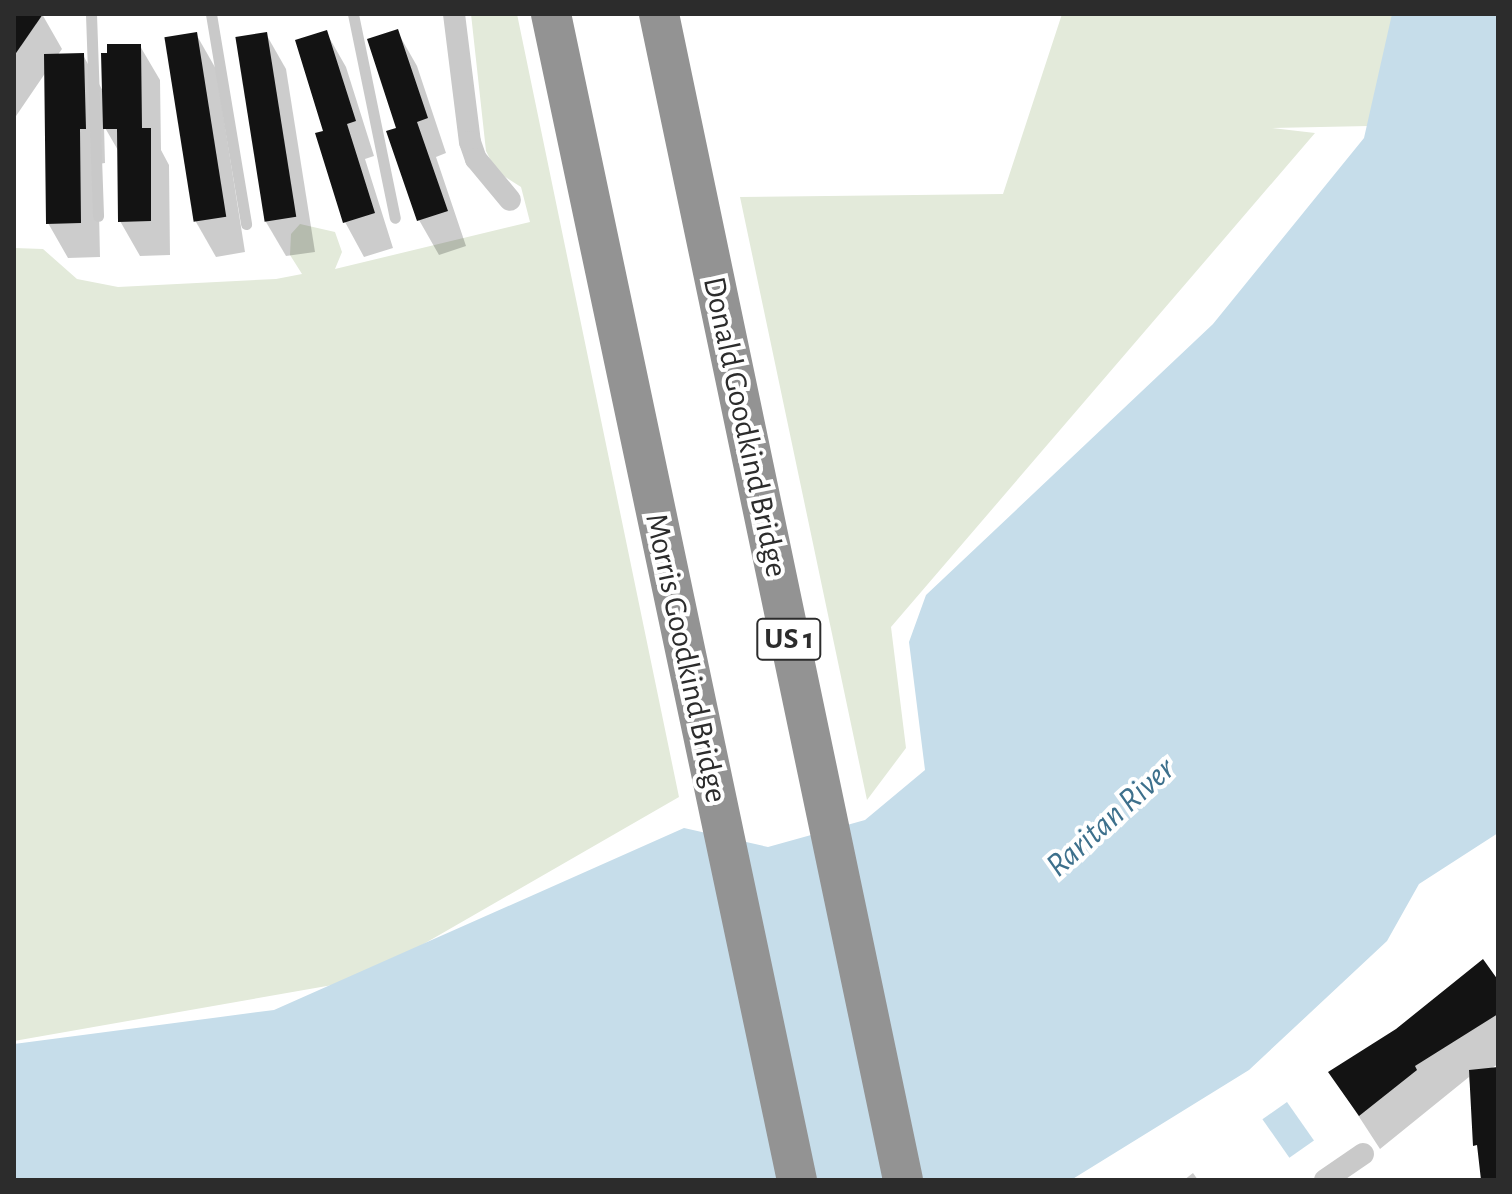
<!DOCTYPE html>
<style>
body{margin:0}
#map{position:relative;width:1512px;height:1194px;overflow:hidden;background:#fff;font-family:"Alegreya Sans",sans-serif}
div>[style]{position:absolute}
.green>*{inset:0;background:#e3eada}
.water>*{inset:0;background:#c6ddea;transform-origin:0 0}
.shadow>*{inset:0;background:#0003}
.building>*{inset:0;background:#131313;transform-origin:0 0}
.lane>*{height:11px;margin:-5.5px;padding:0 5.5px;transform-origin:5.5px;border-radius:5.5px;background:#c9c9c9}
.street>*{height:22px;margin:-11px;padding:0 11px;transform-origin:11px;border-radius:11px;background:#c9c9c9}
.highway>*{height:40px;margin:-20px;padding:0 20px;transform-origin:20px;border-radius:20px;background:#939393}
span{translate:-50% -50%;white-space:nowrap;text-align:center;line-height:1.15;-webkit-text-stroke:8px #fff;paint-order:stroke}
.shield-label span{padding:2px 6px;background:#fff;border:2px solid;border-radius:6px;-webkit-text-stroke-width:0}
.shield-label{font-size:30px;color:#2c2c2c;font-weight:700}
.street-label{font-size:32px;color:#2c2c2c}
.water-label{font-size:34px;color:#3d708c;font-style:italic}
.frame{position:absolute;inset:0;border:16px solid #2c2c2c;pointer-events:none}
</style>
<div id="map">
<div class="green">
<i style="clip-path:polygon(471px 14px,517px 14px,679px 797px,361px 980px,14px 1041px,14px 248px,43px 249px,77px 279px,118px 287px,276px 279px,302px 274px,290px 255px,291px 234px,300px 224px,335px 232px,342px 252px,335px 269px,530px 222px,521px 187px,496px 171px,486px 151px)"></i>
<i style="clip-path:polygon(1062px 14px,1441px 14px,1369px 126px,1272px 128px,1315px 133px,891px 627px,906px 748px,867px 800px,740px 197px,1003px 194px)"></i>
</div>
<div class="water">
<i style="clip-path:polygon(1392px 14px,1498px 14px,1498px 833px,1419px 884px,1387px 941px,1249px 1070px,1071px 1180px,14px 1180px,14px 1044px,274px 1010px,684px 828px,768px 847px,865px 820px,925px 770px,909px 642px,926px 595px,1213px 324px,1364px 138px)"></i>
<i style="left:1287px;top:1102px;width:47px;height:30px;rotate:55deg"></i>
</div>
<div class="shadow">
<i style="clip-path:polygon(14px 14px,42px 14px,62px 49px,57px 56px,83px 55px,104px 93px,140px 46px,160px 80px,161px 150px,169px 165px,170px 255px,140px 256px,120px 221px,119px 152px,104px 126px,105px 163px,98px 164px,100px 257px,68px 258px,48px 223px,46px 72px,14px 119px)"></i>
<i style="clip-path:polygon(397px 31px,417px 66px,446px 153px,436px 157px,466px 246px,439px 255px,419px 220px)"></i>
<i style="clip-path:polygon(326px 32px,346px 67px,374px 156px,365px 159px,393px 248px,364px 257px,345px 222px,326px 132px)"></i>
<i style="clip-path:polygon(196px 34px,216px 69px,245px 252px,216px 257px,196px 222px)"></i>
<i style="clip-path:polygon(266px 34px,286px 69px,315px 252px,286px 256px,266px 222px)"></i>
<i style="clip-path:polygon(1498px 983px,1498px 1064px,1489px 1070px,1498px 1069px,1498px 1180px,1483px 1180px,1469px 1077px,1380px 1149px,1330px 1072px)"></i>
<i style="clip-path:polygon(1193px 1173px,1198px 1180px,1184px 1180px)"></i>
</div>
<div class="building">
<i style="clip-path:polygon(14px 14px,43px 14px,14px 56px)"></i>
<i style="clip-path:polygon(398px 29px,428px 118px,417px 122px,448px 211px,417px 221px,386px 131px,396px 128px,367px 39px)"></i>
<i style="clip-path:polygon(327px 30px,356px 121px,347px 124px,375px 213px,343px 223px,315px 133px,323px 131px,295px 40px)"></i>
<i style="left:197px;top:32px;width:187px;height:33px;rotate:81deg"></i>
<i style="left:267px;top:32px;width:187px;height:32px;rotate:81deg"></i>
<i style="clip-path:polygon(107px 44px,141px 44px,142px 128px,151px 128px,151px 221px,118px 222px,117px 129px,103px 129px,101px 53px,107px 53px)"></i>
<i style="clip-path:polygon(84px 53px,86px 129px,80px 129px,81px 223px,46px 224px,44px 54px)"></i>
<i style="clip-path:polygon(1483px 959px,1498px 980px,1498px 1014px,1415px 1066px,1417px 1070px,1359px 1116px,1328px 1072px,1396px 1029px)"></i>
<i style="clip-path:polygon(1498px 1067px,1498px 1180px,1481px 1180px,1477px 1145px,1473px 1146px,1469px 1070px)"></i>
</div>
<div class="lane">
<i style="left:91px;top:14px;width:202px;rotate:88deg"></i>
<i style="left:211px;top:14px;width:213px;rotate:80.5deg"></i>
<i style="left:353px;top:14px;width:208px;rotate:78.4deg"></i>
</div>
<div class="street">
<i style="left:454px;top:14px;width:129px;rotate:82.9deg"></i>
<i style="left:470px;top:142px;width:18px;rotate:71deg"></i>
<i style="left:476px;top:159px;width:53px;rotate:50.3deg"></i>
<i style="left:1325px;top:1180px;width:46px;rotate:-34.4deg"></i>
</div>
<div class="highway">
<i style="left:551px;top:14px;width:1192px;rotate:78.09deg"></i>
<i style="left:659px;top:14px;width:1191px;rotate:78.18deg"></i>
</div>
<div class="shield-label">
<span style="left:789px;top:639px">US 1</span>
</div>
<div class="street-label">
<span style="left:745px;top:427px;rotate:78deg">Donald Goodkind Bridge</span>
<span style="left:686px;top:658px;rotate:78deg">Morris Goodkind Bridge</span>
</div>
<div class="water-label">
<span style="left:1111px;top:818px;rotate:-42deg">Raritan River</span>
</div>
<div class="frame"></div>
</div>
